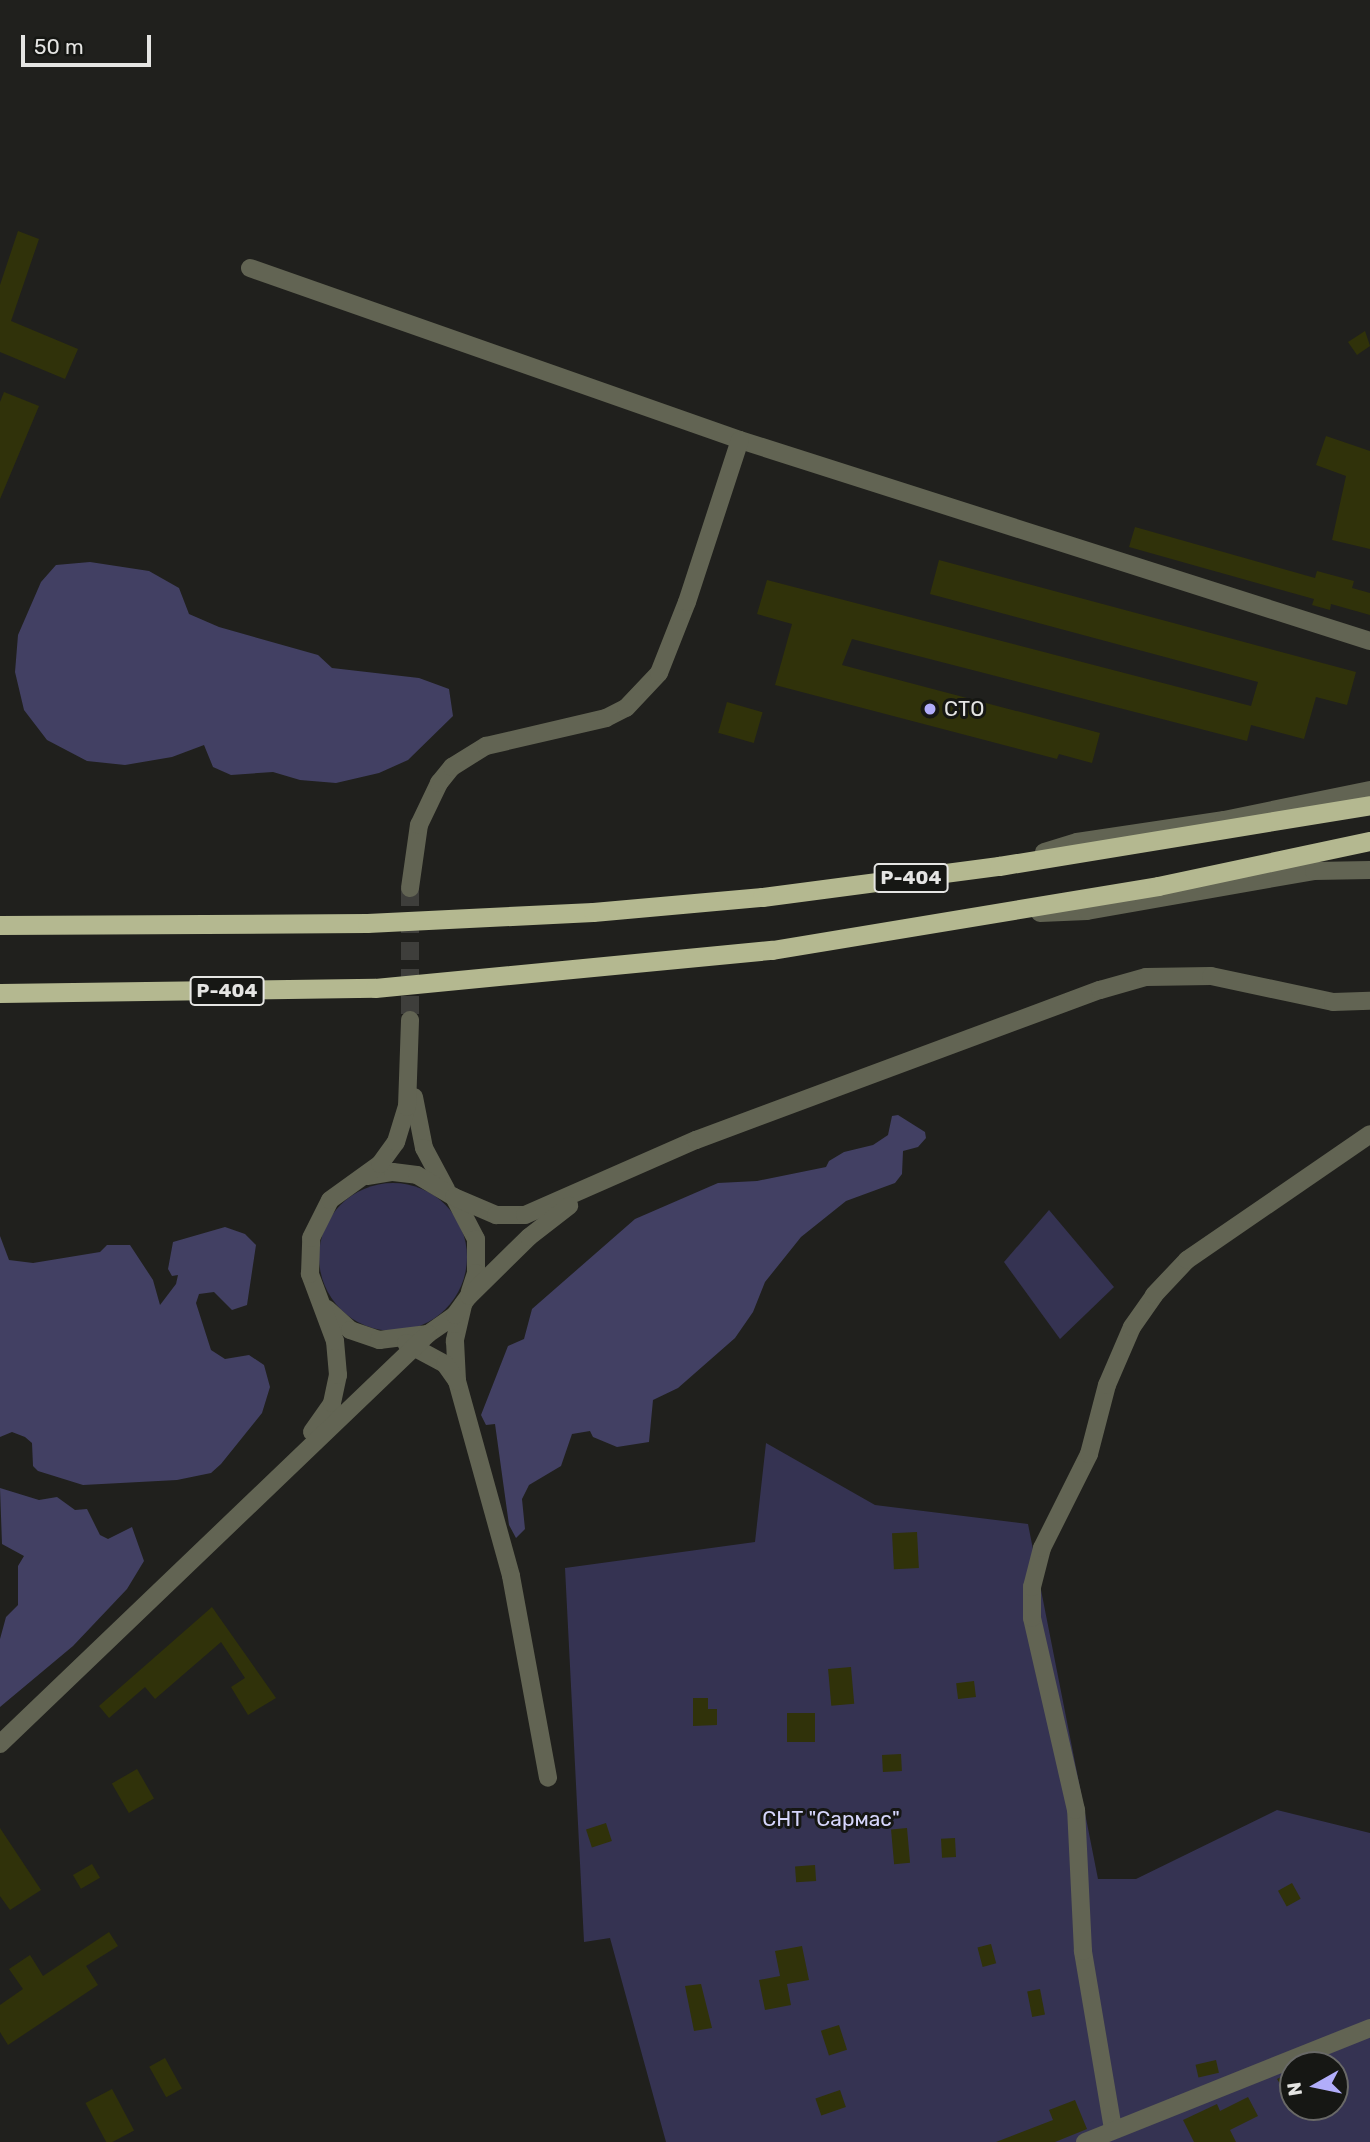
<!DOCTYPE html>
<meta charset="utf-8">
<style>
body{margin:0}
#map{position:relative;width:1370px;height:2142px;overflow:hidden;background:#20201d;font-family:Rubik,sans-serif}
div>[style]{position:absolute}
.green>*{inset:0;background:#353352}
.round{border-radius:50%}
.forest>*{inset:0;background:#424063}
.building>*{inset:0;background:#30320a;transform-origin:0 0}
.minor-tunnel>*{height:18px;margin-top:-9px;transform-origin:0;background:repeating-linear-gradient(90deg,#3e3e3b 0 18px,transparent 0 27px)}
.minor>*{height:18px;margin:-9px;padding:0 9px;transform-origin:9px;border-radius:9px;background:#626453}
.trunk>*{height:19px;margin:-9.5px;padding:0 9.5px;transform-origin:9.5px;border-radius:9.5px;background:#b4b890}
.dots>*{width:19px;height:19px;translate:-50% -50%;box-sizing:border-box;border:4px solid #161714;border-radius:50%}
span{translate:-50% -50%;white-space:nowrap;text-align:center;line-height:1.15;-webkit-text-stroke:6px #161714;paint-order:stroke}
.shield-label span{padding:2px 5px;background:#161714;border:2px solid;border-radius:5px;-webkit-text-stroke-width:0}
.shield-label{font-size:19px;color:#e5e5e3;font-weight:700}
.poi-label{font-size:21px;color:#e5e5e3}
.left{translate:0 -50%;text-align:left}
.park-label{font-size:21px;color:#d6d6fc}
.north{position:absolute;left:1279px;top:2051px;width:70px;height:70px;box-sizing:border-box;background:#161714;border:2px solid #696967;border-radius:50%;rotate:261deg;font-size:19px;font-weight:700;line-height:28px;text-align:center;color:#e5e5e3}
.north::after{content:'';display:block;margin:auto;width:24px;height:32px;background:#b1adfa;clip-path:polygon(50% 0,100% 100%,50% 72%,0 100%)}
.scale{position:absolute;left:21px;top:35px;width:130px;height:32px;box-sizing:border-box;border:4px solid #e5e5e3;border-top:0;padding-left:9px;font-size:21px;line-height:24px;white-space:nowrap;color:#e5e5e3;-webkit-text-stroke:5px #161714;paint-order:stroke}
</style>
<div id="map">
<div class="green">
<i class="round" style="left:319px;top:1183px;width:148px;height:148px"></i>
<i style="clip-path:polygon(1049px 1210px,1114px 1287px,1060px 1339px,1004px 1262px)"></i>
<i style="clip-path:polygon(evenodd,766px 1443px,875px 1505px,1028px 1524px,1098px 1879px,1136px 1879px,1277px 1810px,1370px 1833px,1370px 2142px,666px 2142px,610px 1938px,584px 1942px,565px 1568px,755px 1542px,766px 1443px,1293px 2065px,1335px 2065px,1335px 2107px,1293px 2107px,1293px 2065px)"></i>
</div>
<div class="forest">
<i style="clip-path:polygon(90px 562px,149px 571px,179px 588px,189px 614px,219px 627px,318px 655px,332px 668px,419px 678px,449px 689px,453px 716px,408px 760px,379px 773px,336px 783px,300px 780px,273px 772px,231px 775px,213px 767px,204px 745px,172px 757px,125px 765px,87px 761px,47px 740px,24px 710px,15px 672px,18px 635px,41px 582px,56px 565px)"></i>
<i style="clip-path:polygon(898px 1115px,925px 1132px,926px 1138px,918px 1147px,903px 1151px,902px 1174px,895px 1183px,846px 1201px,801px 1237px,765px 1282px,753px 1312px,735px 1338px,678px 1388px,653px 1400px,649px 1442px,617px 1447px,593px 1437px,590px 1431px,572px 1434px,561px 1466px,529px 1485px,522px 1499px,525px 1529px,516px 1538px,509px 1525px,495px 1424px,486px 1425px,481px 1415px,508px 1346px,524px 1339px,532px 1309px,635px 1219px,718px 1183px,757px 1181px,826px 1167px,829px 1161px,844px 1152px,873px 1145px,888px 1135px,892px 1116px)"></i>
<i style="clip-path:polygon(225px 1227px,245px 1234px,256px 1245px,247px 1305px,232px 1310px,214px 1292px,199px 1294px,196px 1303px,211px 1350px,225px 1359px,249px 1355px,264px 1365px,270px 1387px,262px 1413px,221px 1464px,211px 1473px,177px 1480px,83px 1485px,38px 1471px,33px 1466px,32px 1443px,25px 1437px,12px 1432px,0 1437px,0 1236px,9px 1260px,33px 1263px,100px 1252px,107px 1245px,130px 1245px,153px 1280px,160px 1305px,176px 1284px,178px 1275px,172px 1276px,168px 1269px,173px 1242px)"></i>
<i style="clip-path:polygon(0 1488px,39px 1500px,57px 1497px,75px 1510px,87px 1509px,100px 1535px,108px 1539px,132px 1527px,144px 1561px,127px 1589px,73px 1646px,0 1707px,0 1639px,6px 1617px,18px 1605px,18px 1566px,24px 1556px,2px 1544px)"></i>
</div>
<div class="building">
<i style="clip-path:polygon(18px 231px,39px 239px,11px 321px,78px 349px,65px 379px,0 352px,0 285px)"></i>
<i style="clip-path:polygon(1365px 331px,1370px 346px,1357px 355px,1348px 342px)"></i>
<i style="clip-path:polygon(4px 392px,39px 406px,0 499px,0 402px)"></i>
<i style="clip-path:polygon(1326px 436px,1370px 451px,1370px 549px,1332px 540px,1346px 476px,1316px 465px)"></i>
<i style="clip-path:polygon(1135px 527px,1315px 578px,1317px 571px,1354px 581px,1352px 588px,1370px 593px,1370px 615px,1331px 604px,1330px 610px,1312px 605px,1314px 599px,1129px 547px)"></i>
<i style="clip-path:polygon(939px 560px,1356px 672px,1347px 705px,1316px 697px,1304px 739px,1251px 725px,1247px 741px,852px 639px,842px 665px,1100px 733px,1092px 763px,1059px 754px,1057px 759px,775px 685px,792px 624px,757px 614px,767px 580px,1251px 706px,1258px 682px,930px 594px)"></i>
<i style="left:727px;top:702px;width:37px;height:32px;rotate:16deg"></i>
<i style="left:917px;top:1532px;width:36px;height:25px;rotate:87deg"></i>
<i style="clip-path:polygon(212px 1607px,276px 1698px,248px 1715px,231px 1687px,245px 1678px,221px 1642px,155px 1699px,145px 1687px,109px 1718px,99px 1706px)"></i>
<i style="left:851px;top:1667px;width:37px;height:23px;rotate:85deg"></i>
<i style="left:974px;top:1681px;width:16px;height:18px;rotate:83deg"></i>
<i style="clip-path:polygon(693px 1698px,708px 1698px,708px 1709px,717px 1709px,717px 1725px,693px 1726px)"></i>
<i style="left:815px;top:1713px;width:29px;height:28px;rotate:90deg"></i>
<i style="left:901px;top:1754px;width:17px;height:19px;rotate:87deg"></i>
<i style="left:137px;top:1769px;width:34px;height:29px;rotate:60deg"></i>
<i style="left:606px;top:1823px;width:19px;height:21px;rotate:72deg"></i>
<i style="clip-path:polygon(0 1828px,41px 1890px,10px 1910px,0 1896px)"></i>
<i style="left:907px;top:1828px;width:35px;height:16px;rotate:85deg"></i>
<i style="left:955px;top:1838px;width:19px;height:14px;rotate:87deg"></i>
<i style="left:92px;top:1864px;width:16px;height:22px;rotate:60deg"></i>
<i style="left:815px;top:1865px;width:16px;height:20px;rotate:86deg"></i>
<i style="left:1292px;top:1883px;width:18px;height:16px;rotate:61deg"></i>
<i style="clip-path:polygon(109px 1932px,118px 1946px,86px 1966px,98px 1985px,8px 2045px,0 2032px,0 2005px,23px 1989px,9px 1969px,30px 1955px,43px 1976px)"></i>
<i style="left:991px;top:1944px;width:20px;height:14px;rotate:75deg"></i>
<i style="clip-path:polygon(802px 1946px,809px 1980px,787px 1984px,791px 2005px,765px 2010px,759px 1980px,780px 1976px,775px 1951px)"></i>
<i style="clip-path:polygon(701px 1984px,712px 2028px,694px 2031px,685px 1986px)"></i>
<i style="left:1040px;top:1989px;width:26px;height:13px;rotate:79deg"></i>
<i style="left:839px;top:2025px;width:26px;height:19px;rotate:72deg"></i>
<i style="left:165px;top:2058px;width:35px;height:18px;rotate:61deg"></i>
<i style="left:1216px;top:2060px;width:13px;height:21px;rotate:77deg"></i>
<i style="clip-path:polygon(1293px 2071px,1293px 2104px,1277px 2079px)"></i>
<i style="left:112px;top:2089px;width:47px;height:30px;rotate:62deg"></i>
<i style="left:840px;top:2090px;width:18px;height:26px;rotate:71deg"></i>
<i style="clip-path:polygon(1248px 2097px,1258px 2116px,1230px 2130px,1236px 2142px,1194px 2142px,1183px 2120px,1217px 2104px,1220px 2111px)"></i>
<i style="clip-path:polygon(1075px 2100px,1087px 2129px,1055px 2142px,996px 2142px,1053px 2120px,1049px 2110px)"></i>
</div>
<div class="minor-tunnel">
<i style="left:410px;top:888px;width:132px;rotate:90deg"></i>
</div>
<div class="minor">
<i style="left:250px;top:268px;width:519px;rotate:19.34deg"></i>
<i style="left:740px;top:440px;width:661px;rotate:17.7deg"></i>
<i style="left:1044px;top:852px;width:34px;rotate:-17deg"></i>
<i style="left:1077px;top:842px;width:149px;rotate:-8.5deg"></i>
<i style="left:1224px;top:820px;width:149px;rotate:-11.6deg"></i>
<i style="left:410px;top:888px;width:64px;rotate:-81.9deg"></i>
<i style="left:419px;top:825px;width:47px;rotate:-64.5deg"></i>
<i style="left:439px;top:783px;width:21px;rotate:-51deg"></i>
<i style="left:452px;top:767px;width:40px;rotate:-32deg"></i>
<i style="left:486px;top:746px;width:123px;rotate:-13.1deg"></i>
<i style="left:606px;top:718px;width:22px;rotate:-27deg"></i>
<i style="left:626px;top:708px;width:48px;rotate:-46.7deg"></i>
<i style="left:659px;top:673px;width:76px;rotate:-68.5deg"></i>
<i style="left:687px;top:602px;width:170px;rotate:-71.9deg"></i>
<i style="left:1040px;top:913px;width:47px;rotate:-2.4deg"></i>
<i style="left:1087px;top:911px;width:230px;rotate:-10deg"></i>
<i style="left:1314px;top:871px;width:56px;rotate:-1deg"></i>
<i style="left:414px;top:1097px;width:52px;rotate:78.9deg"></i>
<i style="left:424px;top:1148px;width:47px;rotate:61.8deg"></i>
<i style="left:367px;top:1176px;width:26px;rotate:-9deg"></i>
<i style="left:393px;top:1172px;width:24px;rotate:7deg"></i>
<i style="left:417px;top:1175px;width:43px;rotate:30.7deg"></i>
<i style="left:454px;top:1197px;width:47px;rotate:62.4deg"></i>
<i style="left:476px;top:1239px;width:34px;rotate:90deg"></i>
<i style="left:476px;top:1273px;width:20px;rotate:108deg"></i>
<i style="left:454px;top:1197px;width:46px;rotate:23.2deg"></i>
<i style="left:496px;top:1215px;width:29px"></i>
<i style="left:525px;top:1215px;width:187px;rotate:-23.7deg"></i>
<i style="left:696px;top:1140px;width:431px;rotate:-20.4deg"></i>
<i style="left:1100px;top:990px;width:48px;rotate:-15.8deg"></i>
<i style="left:1146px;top:977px;width:65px;rotate:-0.9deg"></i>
<i style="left:1211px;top:976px;width:125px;rotate:12deg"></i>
<i style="left:1333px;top:1002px;width:37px;rotate:-2deg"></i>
<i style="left:463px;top:1305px;width:37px;rotate:103deg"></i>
<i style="left:455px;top:1341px;width:40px;rotate:87.1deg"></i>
<i style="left:457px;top:1381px;width:202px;rotate:74.5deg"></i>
<i style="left:511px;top:1576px;width:205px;rotate:79.6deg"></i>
<i style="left:327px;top:1309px;width:31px;rotate:42deg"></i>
<i style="left:350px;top:1330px;width:31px;rotate:19deg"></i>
<i style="left:379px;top:1340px;width:49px;rotate:-7deg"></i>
<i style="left:428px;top:1334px;width:33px;rotate:-35deg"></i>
<i style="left:455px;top:1315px;width:24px;rotate:-54deg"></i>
<i style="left:469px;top:1296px;width:84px;rotate:-44.5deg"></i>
<i style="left:529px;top:1237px;width:51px;rotate:-37.8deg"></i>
<i style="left:406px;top:1343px;width:44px;rotate:28.3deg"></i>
<i style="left:445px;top:1364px;width:21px;rotate:55deg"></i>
<i style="left:312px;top:1432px;width:35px;rotate:-55deg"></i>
<i style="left:332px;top:1403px;width:29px;rotate:-78deg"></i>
<i style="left:338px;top:1375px;width:34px;rotate:-95deg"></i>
<i style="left:335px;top:1341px;width:72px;rotate:-110.5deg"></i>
<i style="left:310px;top:1274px;width:36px;rotate:-88deg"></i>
<i style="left:311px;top:1238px;width:42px;rotate:-63.4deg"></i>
<i style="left:330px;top:1200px;width:62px;rotate:-35.8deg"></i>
<i style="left:380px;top:1164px;width:27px;rotate:-54deg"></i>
<i style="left:396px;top:1142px;width:37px;rotate:-73deg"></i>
<i style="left:407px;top:1107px;width:87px;rotate:-88deg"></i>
<i style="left:0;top:1744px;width:593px;rotate:-43.77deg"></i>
<i style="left:1113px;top:2129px;width:181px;rotate:-99.6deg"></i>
<i style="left:1083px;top:1951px;width:141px;rotate:-92.8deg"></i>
<i style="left:1076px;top:1810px;width:197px;rotate:-102.9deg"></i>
<i style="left:1032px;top:1618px;width:31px;rotate:-90deg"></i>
<i style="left:1032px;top:1587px;width:40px;rotate:-75.6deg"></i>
<i style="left:1042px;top:1548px;width:105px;rotate:-63.4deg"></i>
<i style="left:1089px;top:1454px;width:71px;rotate:-75.4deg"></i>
<i style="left:1107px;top:1385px;width:63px;rotate:-66.7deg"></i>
<i style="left:1132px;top:1327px;width:39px;rotate:-55deg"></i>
<i style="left:1154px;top:1295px;width:48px;rotate:-46.7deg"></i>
<i style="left:1187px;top:1260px;width:222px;rotate:-34.5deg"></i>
<i style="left:1085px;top:2142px;width:307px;rotate:-21.8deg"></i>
</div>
<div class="trunk">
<i style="left:0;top:925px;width:367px;rotate:-0.3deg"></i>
<i style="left:367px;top:923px;width:226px;rotate:-2.8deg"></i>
<i style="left:593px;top:912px;width:170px;rotate:-5.1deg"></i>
<i style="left:762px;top:897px;width:239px;rotate:-7.5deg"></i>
<i style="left:999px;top:866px;width:376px;rotate:-9.3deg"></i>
<i style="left:0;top:993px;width:375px;rotate:-0.8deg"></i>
<i style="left:375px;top:988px;width:399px;rotate:-5.5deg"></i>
<i style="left:772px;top:950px;width:391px;rotate:-9.4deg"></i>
<i style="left:1158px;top:886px;width:217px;rotate:-12deg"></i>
</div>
<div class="dots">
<i style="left:930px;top:709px;background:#b1adfa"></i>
</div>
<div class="shield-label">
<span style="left:911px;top:878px">Р-404</span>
<span style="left:227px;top:991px">Р-404</span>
</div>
<div class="poi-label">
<span class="left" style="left:944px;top:709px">СТО</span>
</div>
<div class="park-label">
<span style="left:831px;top:1819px">СНТ "Сармас"</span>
</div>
<div class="north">N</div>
<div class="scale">50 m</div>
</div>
